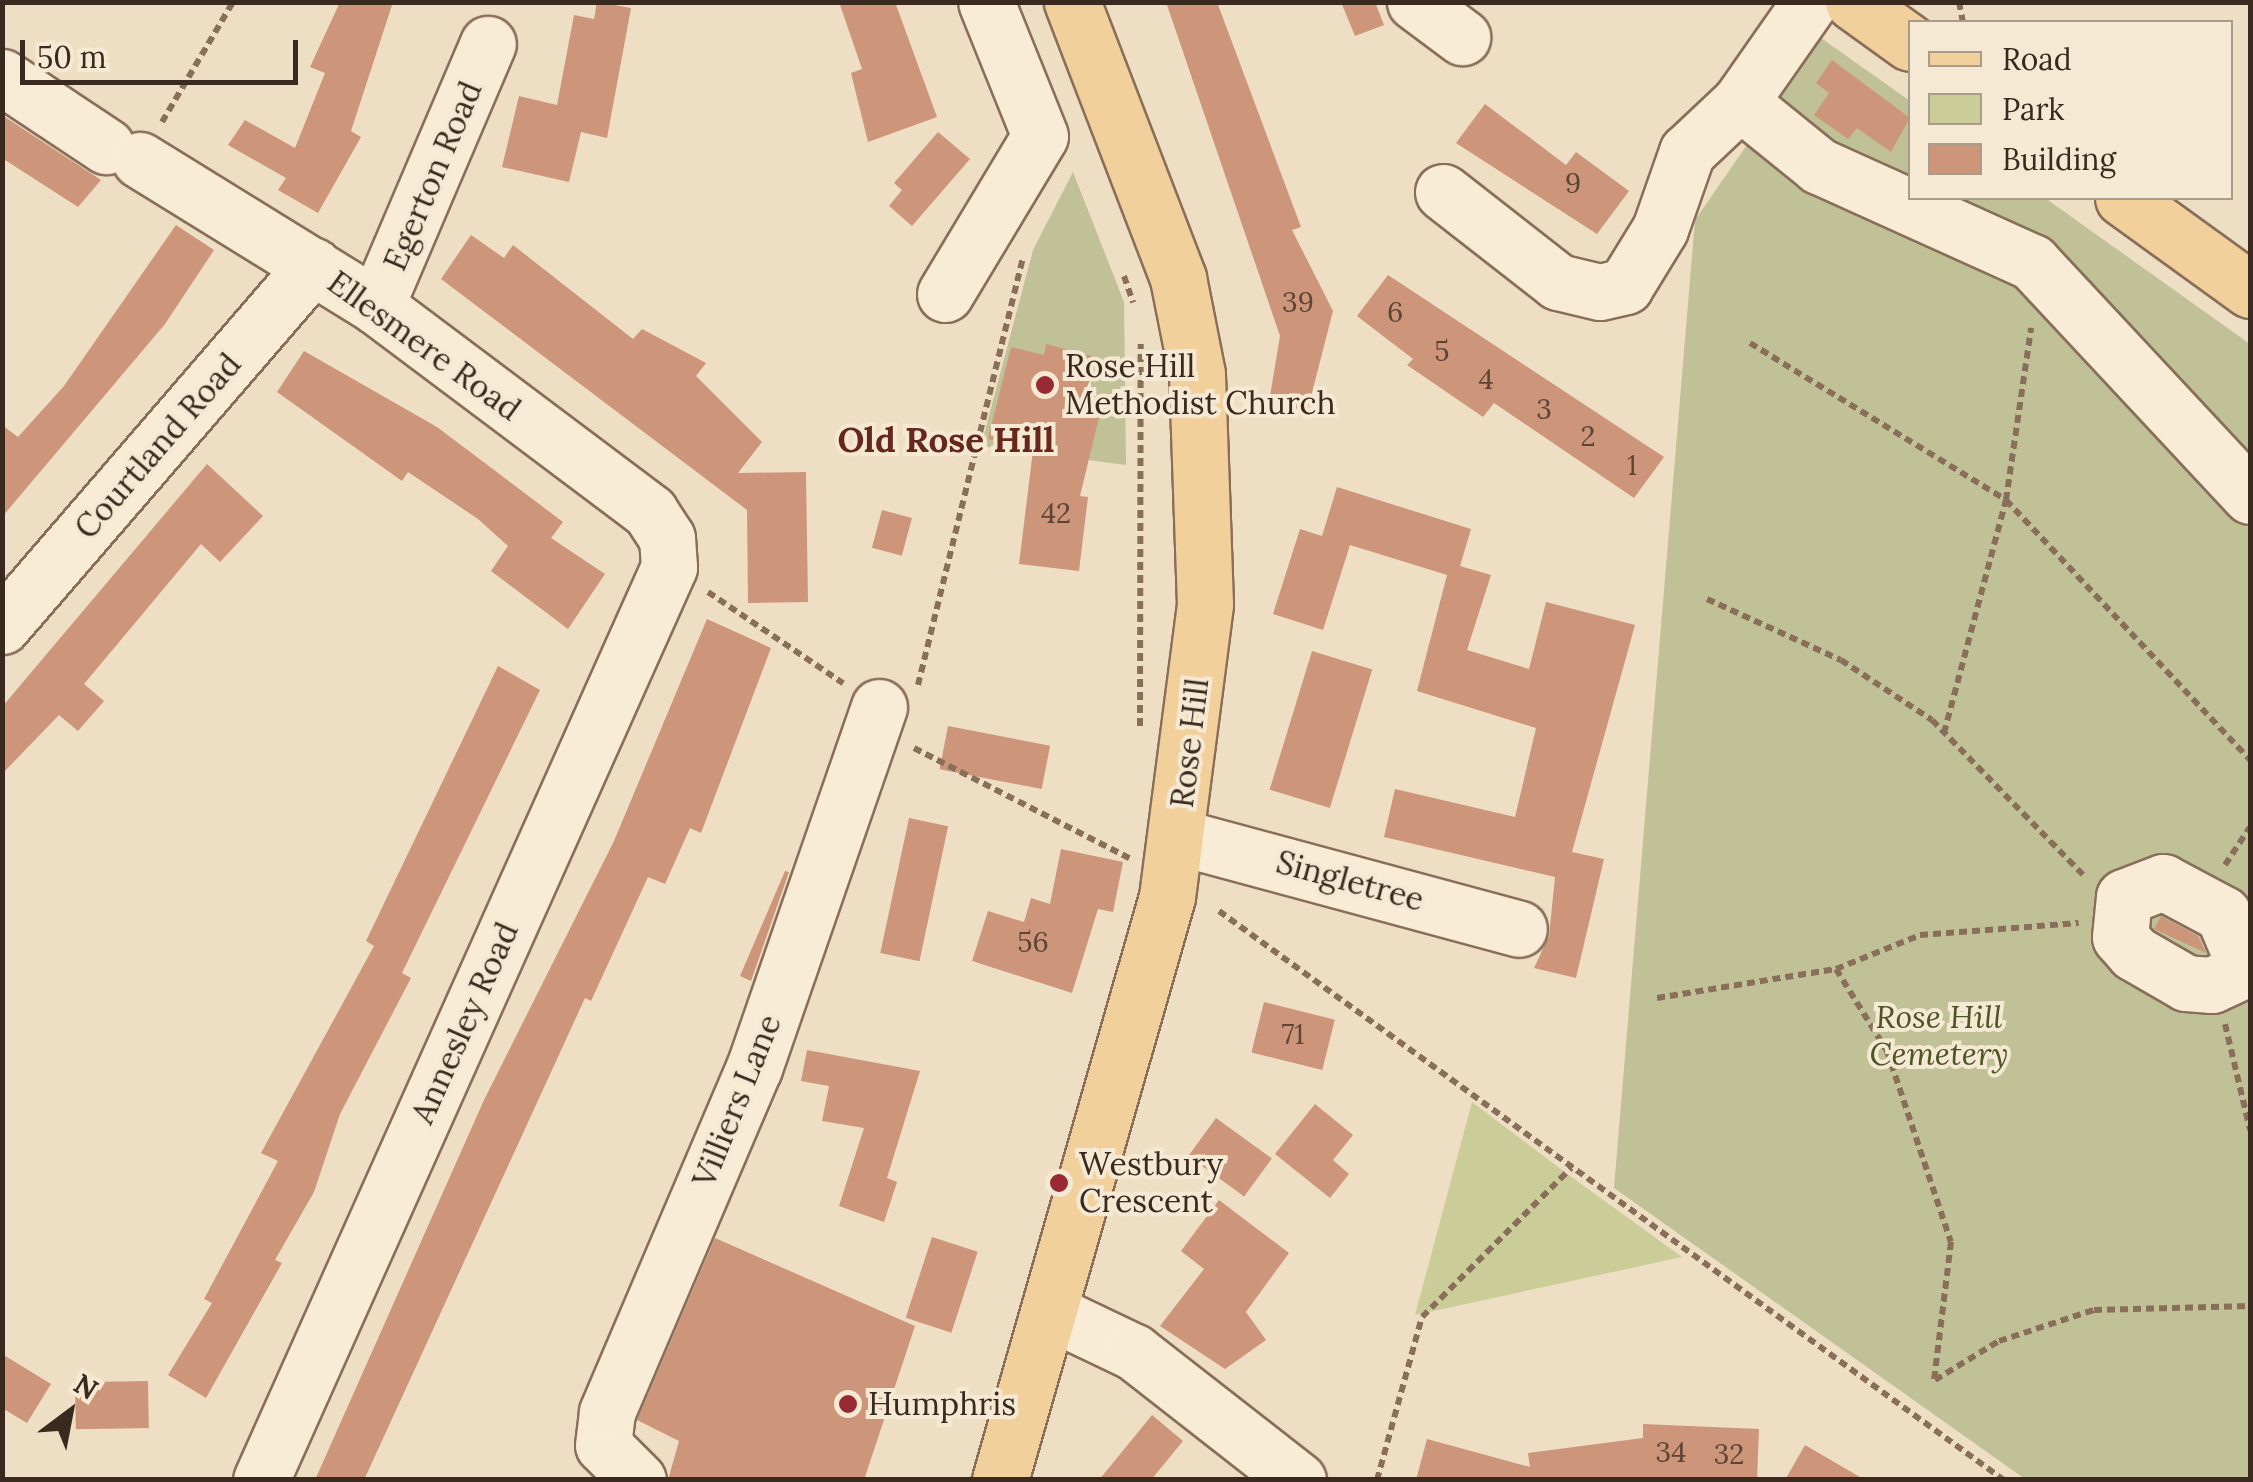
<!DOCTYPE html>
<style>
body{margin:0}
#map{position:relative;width:2253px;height:1482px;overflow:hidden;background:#eedec4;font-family:Lora,serif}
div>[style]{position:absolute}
.green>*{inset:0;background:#cbcd98}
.cemetery>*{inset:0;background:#c0c197}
.building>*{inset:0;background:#cd967a;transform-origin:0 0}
.path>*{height:6px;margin-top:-3px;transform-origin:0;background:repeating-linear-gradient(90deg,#896f5a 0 8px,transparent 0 13px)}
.roads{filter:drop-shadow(2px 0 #896f5a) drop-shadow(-2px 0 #896f5a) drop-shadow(0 2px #896f5a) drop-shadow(0 -2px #896f5a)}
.minor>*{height:55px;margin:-27.5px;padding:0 27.5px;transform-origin:27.5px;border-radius:27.5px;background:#f9ecd7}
.major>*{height:55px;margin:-27.5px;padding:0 27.5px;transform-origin:27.5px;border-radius:27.5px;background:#f2d09c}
.dots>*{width:28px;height:28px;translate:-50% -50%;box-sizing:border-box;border:5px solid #f6e9d4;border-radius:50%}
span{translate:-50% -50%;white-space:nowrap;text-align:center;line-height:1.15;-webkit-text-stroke:8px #f6e9d4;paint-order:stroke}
.number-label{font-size:28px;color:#5e4435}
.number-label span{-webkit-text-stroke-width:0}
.street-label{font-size:32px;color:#39291e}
.poi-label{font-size:32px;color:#39291e}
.left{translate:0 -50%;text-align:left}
.park-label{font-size:32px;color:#4d5525;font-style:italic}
.neighbourhood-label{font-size:35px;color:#66271d;font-weight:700}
.frame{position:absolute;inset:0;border:5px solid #39291e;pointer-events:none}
.legend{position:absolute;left:1908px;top:20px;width:325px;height:180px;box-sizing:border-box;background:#f6e9d4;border:2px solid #aa9c8b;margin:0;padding:12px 18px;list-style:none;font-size:30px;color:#39291e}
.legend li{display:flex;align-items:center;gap:20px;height:50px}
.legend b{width:50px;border:2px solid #aa9c8b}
.north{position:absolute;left:20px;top:1362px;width:100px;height:100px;-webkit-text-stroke:8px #f6e9d4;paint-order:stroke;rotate:32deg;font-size:28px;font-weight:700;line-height:40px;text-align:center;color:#39291e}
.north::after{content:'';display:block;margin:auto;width:35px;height:45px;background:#39291e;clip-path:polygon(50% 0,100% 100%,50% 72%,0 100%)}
.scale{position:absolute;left:20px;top:40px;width:278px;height:45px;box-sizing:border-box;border:5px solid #39291e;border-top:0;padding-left:12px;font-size:30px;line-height:35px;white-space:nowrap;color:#39291e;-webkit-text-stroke:8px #f6e9d4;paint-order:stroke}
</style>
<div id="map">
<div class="green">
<i style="clip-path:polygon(1472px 1102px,1566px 1173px,1682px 1257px,1415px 1315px)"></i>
</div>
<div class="cemetery">
<i style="clip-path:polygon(1821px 38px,1910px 101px,1910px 198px,2045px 198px,2250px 344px,2250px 1479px,2025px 1479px,1614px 1188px,1695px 220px)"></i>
<i style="clip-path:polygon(1073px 172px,1124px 302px,1126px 465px,981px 446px,1033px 250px)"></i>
</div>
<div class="building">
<i style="clip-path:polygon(340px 2px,393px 2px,351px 131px,361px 137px,318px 213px,278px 190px,286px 178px,228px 145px,245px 120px,295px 148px,325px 73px,310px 67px)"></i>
<i style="clip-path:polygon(597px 2px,631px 8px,607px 138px,581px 132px,569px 182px,502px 167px,519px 96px,557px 105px,574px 15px,594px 19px)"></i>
<i style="clip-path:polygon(839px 2px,895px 2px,937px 117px,868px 142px,851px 73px,862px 69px)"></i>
<i style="clip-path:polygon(1166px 2px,1217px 2px,1301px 227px,1292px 230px,1333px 311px,1307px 412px,1269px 402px,1280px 336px)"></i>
<i style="clip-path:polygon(1341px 2px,1375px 2px,1384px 25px,1355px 36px)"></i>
<i style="clip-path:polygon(1832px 60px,1910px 118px,1891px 152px,1857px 128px,1848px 139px,1814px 115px,1829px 93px,1816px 83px)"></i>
<i style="clip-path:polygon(1485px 104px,1566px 165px,1576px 152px,1629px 191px,1597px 234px,1456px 143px)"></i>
<i style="clip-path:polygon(2px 115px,101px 180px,78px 207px,2px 158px)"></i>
<i style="clip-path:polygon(938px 132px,970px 159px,912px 226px,889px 206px,902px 190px,894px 183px)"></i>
<i style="clip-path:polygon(176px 225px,214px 250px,165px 324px,2px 517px,2px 425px,18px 437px,64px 386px)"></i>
<i style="clip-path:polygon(471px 235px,504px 258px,513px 245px,633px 339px,642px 329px,706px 363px,696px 376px,762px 442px,738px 473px,806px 472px,808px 602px,748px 603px,747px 510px,441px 279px)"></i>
<i style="clip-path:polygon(1388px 275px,1664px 457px,1634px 498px,1494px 403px,1483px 417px,1407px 365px,1413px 359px,1357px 316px)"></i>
<i style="clip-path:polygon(1046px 344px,1095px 357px,1082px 409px,1100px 413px,1080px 496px,1088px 497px,1079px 571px,1019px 564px,1033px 450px,988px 439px,1011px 347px,1044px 355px)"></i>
<i style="clip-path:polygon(304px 351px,437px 427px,563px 522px,551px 538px,605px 574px,568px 629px,491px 571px,508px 546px,478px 519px,408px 472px,402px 481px,277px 392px)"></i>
<i style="clip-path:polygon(207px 464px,263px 516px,220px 562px,201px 544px,84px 684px,104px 701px,78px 731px,59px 715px,2px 774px,2px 707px)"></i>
<i style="clip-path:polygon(1337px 487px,1471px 529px,1460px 566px,1491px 575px,1467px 650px,1529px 669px,1546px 602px,1635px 625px,1572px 852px,1604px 859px,1576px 978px,1534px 968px,1549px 936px,1555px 877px,1384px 837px,1395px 789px,1515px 817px,1536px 728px,1417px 691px,1447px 575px,1350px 545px,1323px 630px,1273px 614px,1300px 529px,1322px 536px)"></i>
<i style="left:882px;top:510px;width:31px;height:39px;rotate:15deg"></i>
<i style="clip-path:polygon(707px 619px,771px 648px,701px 833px,690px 828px,665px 884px,648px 877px,591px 1001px,585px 998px,364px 1480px,315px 1480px,484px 1100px,614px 841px)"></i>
<i style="left:1312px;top:651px;width:63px;height:145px;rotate:17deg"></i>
<i style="clip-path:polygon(498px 666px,540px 690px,402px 973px,411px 978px,340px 1114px,314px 1192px,275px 1260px,282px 1263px,206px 1398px,168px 1375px,212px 1303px,204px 1299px,278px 1161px,261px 1153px,374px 946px,366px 941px)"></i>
<i style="left:948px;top:726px;width:104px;height:44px;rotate:11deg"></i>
<i style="left:909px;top:818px;width:40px;height:138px;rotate:12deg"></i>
<i style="clip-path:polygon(1061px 849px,1123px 862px,1113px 912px,1098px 909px,1072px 993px,972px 961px,988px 911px,1024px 922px,1031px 898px,1050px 904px)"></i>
<i style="clip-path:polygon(785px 871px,789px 872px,751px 981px,740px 976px)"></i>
<i style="clip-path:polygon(2161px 916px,2198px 936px,2206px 953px,2154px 929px)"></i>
<i style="left:1264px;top:1002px;width:73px;height:52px;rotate:14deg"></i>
<i style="clip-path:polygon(807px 1050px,920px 1071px,887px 1178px,897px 1182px,884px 1222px,839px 1206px,864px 1128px,822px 1121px,829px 1086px,801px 1081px)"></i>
<i style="clip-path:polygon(1315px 1104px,1353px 1135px,1333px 1160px,1349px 1174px,1330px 1198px,1275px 1154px)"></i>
<i style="left:1216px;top:1118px;width:69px;height:47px;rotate:36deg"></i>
<i style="clip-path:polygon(1219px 1200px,1289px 1253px,1246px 1312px,1266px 1340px,1225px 1369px,1160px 1326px,1204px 1269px,1181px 1251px)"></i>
<i style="left:932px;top:1237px;width:48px;height:85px;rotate:18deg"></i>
<i style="clip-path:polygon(715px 1238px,915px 1326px,864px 1480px,668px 1480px,679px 1441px,637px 1420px)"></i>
<i style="clip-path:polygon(2px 1354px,51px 1384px,27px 1423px,2px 1408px)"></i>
<i style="left:148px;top:1381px;width:47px;height:73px;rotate:89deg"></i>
<i style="clip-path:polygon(1152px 1415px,1183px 1441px,1151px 1480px,1099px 1480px)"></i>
<i style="clip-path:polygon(1643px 1424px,1759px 1429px,1757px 1480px,1416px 1480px,1427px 1439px,1530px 1467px,1528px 1453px,1643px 1438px)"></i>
<i style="clip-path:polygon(1805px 1445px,1865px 1480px,1785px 1480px)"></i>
</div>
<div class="path">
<i style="left:1959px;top:2px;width:20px;rotate:79deg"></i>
<i style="left:162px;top:122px;width:139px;rotate:-59.4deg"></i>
<i style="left:1124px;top:276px;width:28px;rotate:71deg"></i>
<i style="left:1750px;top:343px;width:300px;rotate:31.5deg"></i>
<i style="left:2006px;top:500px;width:357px;rotate:46.8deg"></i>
<i style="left:708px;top:592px;width:163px;rotate:34deg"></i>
<i style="left:1707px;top:599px;width:147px;rotate:24.5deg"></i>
<i style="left:1841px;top:660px;width:109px;rotate:33.4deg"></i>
<i style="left:1932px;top:720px;width:218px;rotate:45.7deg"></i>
<i style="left:918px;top:685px;width:438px;rotate:-76.2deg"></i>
<i style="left:1140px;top:726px;width:382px;rotate:-89.9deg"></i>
<i style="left:1944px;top:733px;width:241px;rotate:-75.1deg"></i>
<i style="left:2006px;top:500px;width:174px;rotate:-81.7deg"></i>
<i style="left:914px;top:748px;width:242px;rotate:27.1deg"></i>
<i style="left:2225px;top:865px;width:45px;rotate:-56.7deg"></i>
<i style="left:1219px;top:911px;width:970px;rotate:35.94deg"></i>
<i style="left:1836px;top:969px;width:97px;rotate:58.1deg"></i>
<i style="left:1887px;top:1051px;width:201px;rotate:71.5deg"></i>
<i style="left:1951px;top:1242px;width:139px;rotate:97deg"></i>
<i style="left:1657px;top:998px;width:181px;rotate:-9.2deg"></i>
<i style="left:1836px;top:969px;width:91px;rotate:-22deg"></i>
<i style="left:1920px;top:935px;width:159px;rotate:-4.3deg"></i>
<i style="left:2225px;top:1024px;width:109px;rotate:76.7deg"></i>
<i style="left:1935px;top:1380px;width:75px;rotate:-31.4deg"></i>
<i style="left:1999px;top:1341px;width:100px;rotate:-18.1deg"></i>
<i style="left:2094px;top:1310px;width:156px;rotate:-1.5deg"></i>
<i style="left:1377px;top:1480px;width:169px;rotate:-74.6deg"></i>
<i style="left:1422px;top:1317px;width:211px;rotate:-45deg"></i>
</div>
<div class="roads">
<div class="minor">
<i style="left:1415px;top:2px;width:59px;rotate:36.7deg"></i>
<i style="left:2px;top:77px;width:125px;rotate:33.6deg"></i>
<i style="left:1740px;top:102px;width:102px;rotate:39deg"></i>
<i style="left:1819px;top:166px;width:234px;rotate:24.3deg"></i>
<i style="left:2032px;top:262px;width:320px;rotate:47deg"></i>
<i style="left:140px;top:160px;width:278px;rotate:31.7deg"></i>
<i style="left:376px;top:306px;width:343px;rotate:36.9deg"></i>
<i style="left:650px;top:512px;width:31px;rotate:57deg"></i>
<i style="left:667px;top:538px;width:29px;rotate:86deg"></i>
<i style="left:669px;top:567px;width:1000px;rotate:114.08deg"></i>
<i style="left:1443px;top:192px;width:146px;rotate:38deg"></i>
<i style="left:1558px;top:282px;width:43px;rotate:13.4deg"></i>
<i style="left:1600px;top:292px;width:26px;rotate:-13deg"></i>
<i style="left:1625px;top:286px;width:67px;rotate:-58.4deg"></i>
<i style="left:1660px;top:229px;width:82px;rotate:-70.7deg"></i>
<i style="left:1687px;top:152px;width:73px;rotate:-43.3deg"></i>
<i style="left:1740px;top:102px;width:122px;rotate:-55deg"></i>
<i style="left:945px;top:294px;width:184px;rotate:-59deg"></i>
<i style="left:1040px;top:136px;width:144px;rotate:-111.9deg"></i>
<i style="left:376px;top:306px;width:285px;rotate:-66.9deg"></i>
<i style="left:2px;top:626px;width:476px;rotate:-49.2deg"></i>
<i style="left:1179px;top:837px;width:352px;rotate:15.1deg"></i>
<i style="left:2163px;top:882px;width:68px;rotate:28.1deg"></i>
<i style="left:2223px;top:914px;width:60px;rotate:67.3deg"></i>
<i style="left:2246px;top:969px;width:38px;rotate:155deg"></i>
<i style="left:2212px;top:985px;width:26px;rotate:-176deg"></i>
<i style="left:2186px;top:983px;width:60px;rotate:-150deg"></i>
<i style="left:2134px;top:953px;width:21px;rotate:-131deg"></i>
<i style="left:2120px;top:937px;width:40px;rotate:-84.3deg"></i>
<i style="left:2124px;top:897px;width:42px;rotate:-21deg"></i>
<i style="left:1050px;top:1312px;width:93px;rotate:25.5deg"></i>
<i style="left:1134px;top:1352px;width:208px;rotate:38deg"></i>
<i style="left:638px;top:1480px;width:49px;rotate:-135deg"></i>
<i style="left:603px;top:1445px;width:33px;rotate:-83deg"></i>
<i style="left:607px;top:1412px;width:374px;rotate:-66.9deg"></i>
<i style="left:754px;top:1068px;width:382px;rotate:-70.9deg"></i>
</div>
<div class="major">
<i style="left:1853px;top:2px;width:70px;rotate:35.7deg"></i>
<i style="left:2123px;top:198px;width:157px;rotate:35.9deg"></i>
<i style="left:1000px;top:1480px;width:606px;rotate:-74.02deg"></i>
<i style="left:1167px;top:897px;width:295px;rotate:-82.6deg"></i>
<i style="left:1205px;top:604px;width:230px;rotate:-92deg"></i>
<i style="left:1197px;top:374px;width:98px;rotate:-101.2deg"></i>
<i style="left:1178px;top:278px;width:296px;rotate:-111deg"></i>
</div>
</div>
<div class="dots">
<i style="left:1045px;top:385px;background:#982a33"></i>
<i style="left:1059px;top:1183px;background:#982a33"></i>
<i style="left:848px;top:1404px;background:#982a33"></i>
</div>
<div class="number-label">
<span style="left:1573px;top:183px">9</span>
<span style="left:1298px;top:302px">39</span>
<span style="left:1395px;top:312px">6</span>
<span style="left:1442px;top:351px">5</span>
<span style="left:1486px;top:379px">4</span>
<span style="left:1544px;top:409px">3</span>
<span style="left:1588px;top:436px">2</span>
<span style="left:1632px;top:465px">1</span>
<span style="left:1056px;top:513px">42</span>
<span style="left:1033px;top:942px">56</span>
<span style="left:1293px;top:1034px">71</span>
<span style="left:1671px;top:1452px">34</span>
<span style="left:1729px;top:1454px">32</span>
</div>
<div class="street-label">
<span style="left:433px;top:176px;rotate:-67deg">Egerton Road</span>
<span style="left:424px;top:346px;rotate:36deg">Ellesmere Road</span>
<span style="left:158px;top:446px;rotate:-49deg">Courtland Road</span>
<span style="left:1190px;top:743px;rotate:-83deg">Rose Hill</span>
<span style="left:1350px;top:881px;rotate:15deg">Singletree</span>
<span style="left:465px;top:1023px;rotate:-66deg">Annesley Road</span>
<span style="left:737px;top:1101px;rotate:-68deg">Villiers Lane</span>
</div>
<div class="poi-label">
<span class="left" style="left:1065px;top:385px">Rose Hill<br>Methodist Church</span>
<span class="left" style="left:1079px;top:1183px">Westbury<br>Crescent</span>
<span class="left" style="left:868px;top:1404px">Humphris</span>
</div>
<div class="park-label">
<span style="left:1939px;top:1036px">Rose Hill<br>Cemetery</span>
</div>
<div class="neighbourhood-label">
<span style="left:946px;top:440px">Old Rose Hill</span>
</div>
<div class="frame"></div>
<ul class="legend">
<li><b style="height:12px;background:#f2d09c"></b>Road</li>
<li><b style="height:28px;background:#cbcd98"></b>Park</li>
<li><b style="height:28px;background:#cd967a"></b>Building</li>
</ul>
<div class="north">N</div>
<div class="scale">50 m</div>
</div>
